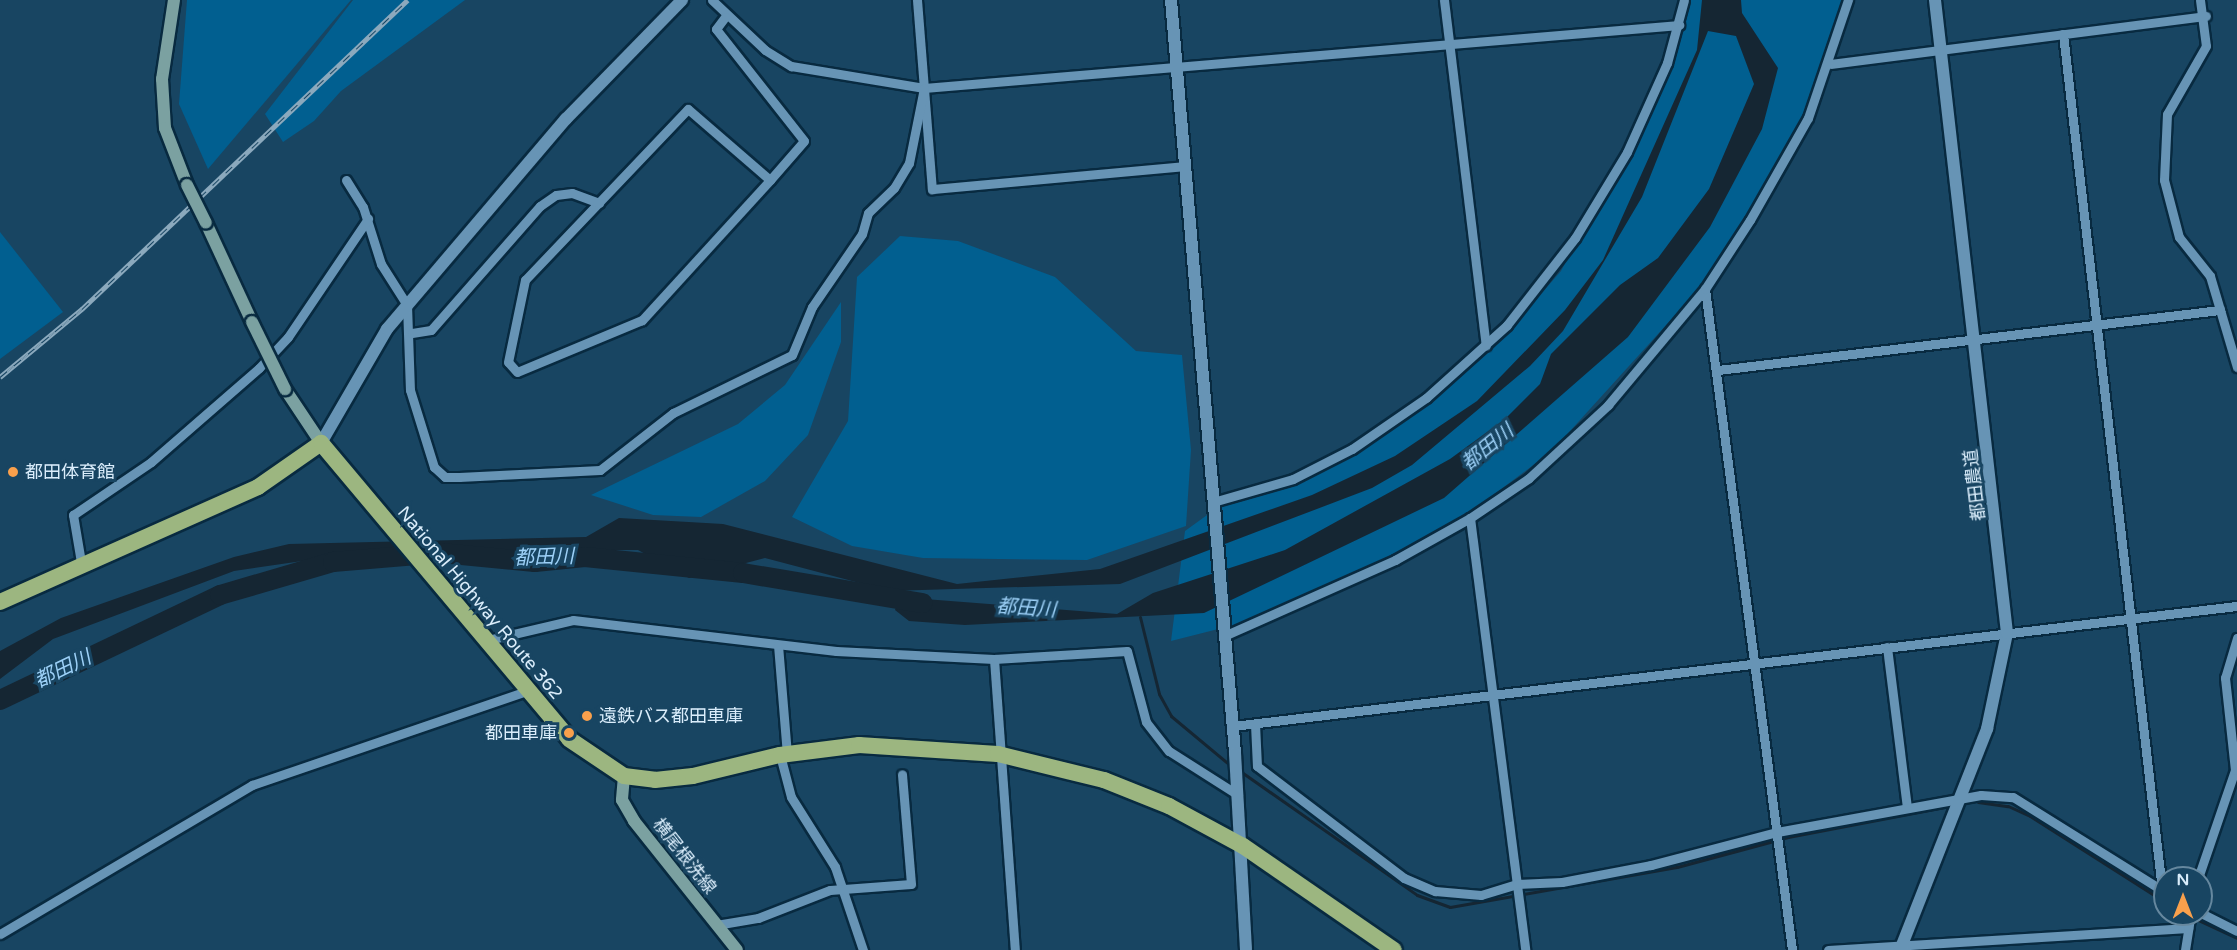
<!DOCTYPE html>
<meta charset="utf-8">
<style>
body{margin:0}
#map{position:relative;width:2237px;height:950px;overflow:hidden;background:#184562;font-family:"Varela Round","Noto Sans JP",sans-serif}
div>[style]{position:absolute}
.green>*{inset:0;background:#015f90}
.water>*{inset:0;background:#152633}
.stream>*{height:3px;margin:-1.5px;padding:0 1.5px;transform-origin:1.5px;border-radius:1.5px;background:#152633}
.river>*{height:20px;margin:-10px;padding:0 10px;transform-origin:10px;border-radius:10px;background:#152633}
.roads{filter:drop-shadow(2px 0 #082a40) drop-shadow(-2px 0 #082a40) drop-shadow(0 2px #082a40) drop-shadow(0 -2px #082a40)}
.minor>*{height:9px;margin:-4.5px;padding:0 4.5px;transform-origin:4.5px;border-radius:4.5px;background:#6794b5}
.tertiary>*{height:12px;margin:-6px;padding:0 6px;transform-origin:6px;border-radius:6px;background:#6794b5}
.secondary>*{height:12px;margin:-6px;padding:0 6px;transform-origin:6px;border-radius:6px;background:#7ba1a1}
.trunk>*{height:16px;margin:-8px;padding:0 8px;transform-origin:8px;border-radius:8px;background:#9cb680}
.rail>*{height:5px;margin-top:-2.5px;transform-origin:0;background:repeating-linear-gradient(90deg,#184562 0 9px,#8ba9bd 0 18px);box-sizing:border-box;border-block:2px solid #8ba9bd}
.bridges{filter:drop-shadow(2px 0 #082a40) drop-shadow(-2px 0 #082a40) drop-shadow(0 2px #082a40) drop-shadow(0 -2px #082a40)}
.secondary-bridge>*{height:12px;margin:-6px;padding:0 6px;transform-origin:6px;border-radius:6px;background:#7ba1a1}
.dots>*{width:16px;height:16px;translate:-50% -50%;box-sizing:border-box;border:3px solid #184562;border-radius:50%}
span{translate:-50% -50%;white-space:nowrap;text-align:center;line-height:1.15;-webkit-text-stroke:6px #184562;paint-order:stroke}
.poi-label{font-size:18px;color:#daedfb}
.left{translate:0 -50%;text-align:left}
.right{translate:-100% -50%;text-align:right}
.street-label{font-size:18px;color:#daedfb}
.water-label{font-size:20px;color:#9cd0f7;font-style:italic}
.north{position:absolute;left:2153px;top:866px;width:60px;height:60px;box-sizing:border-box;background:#184562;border:2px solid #66889f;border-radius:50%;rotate:0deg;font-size:16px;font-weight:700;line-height:24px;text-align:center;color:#daedfb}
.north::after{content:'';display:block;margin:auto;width:21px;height:27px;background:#f9a04c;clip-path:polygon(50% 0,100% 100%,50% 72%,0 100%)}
</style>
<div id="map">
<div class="green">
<i style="clip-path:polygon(187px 0,351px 0,208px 169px,179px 104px)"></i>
<i style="clip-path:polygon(353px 0,465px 0,341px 91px,314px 121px,283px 142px,265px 114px)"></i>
<i style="clip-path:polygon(1683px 0,1845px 0,1814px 93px,1777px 169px,1697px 291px,1551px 452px,1457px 522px,1329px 586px,1238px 624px,1171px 641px,1185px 531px,1214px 510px,1368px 444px,1493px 349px,1561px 271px,1650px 104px)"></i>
<i style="clip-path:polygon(0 232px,63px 312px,0 359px)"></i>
<i style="clip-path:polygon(900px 236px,958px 241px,1055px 277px,1136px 351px,1182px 355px,1191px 450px,1186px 526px,1087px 560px,923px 558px,852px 546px,792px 517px,848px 421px,857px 277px)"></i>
<i style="clip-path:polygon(841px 302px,841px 342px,808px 435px,765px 481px,701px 517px,653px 515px,591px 495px,738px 424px,785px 385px)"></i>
</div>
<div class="water">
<i style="clip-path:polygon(1702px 0,1741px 0,1742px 13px,1778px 68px,1762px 129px,1710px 227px,1628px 337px,1444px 498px,1204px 613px,965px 625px,909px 621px,895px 610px,899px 597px,1117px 614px,1153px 593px,1285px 550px,1450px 459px,1505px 419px,1540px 384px,1551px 354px,1620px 285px,1658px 258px,1709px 189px,1754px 84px,1736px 36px,1708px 31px,1642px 197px,1563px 331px,1530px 366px,1412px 465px,1372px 488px,1120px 584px,890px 591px,765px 558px,689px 578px,638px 550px,378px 550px,234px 571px,53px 639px,0 679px,0 651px,61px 618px,234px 557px,289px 544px,586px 537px,619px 518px,723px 524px,957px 584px,1100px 569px,1312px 495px,1395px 456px,1477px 401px,1565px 310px,1603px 260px,1697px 50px)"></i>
</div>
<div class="stream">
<i style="left:1140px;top:617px;width:79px;rotate:76.1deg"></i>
<i style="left:1159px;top:694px;width:25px;rotate:61deg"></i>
<i style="left:1171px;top:716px;width:78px;rotate:39.8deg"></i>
<i style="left:1240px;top:771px;width:216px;rotate:35deg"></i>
<i style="left:1417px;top:895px;width:35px;rotate:20deg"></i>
<i style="left:1450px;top:907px;width:230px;rotate:-10deg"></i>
<i style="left:1677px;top:867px;width:115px;rotate:-15.1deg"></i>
<i style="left:1788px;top:837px;width:166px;rotate:-10.8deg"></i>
<i style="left:1978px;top:802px;width:30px;rotate:8deg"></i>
<i style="left:2008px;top:806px;width:24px;rotate:24deg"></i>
<i style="left:2030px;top:816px;width:160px;rotate:32.5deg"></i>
<i style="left:2185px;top:914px;width:57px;rotate:24.8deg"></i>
</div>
<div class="river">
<i style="left:0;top:700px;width:244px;rotate:-25.5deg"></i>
<i style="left:220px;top:595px;width:118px;rotate:-16.3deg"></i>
<i style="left:333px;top:562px;width:108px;rotate:-4.8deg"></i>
<i style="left:441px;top:553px;width:94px;rotate:5.5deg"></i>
<i style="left:535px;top:562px;width:50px;rotate:-5.7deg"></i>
<i style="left:585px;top:557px;width:159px;rotate:5.8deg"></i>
<i style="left:743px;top:573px;width:182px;rotate:9.5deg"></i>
</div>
<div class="roads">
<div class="minor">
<i style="left:712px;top:0;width:73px;rotate:43.3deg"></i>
<i style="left:765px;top:50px;width:31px;rotate:32deg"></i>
<i style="left:791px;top:66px;width:135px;rotate:9.4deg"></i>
<i style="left:924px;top:88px;width:758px;rotate:-4.77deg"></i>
<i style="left:917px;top:0;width:190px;rotate:85.5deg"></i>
<i style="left:932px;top:189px;width:253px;rotate:-5.2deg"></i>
<i style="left:1444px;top:0;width:348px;rotate:83.1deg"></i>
<i style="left:2200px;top:0;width:46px;rotate:82.6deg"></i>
<i style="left:2206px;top:46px;width:78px;rotate:119.8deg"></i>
<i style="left:2167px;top:114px;width:66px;rotate:92.6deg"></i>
<i style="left:2164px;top:180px;width:59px;rotate:75.3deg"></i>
<i style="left:2179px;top:237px;width:50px;rotate:51.5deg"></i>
<i style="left:2210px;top:276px;width:95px;rotate:73.5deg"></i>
<i style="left:725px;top:17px;width:15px;rotate:127deg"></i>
<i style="left:716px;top:29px;width:142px;rotate:51.8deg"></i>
<i style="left:804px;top:141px;width:52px;rotate:131.1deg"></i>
<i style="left:770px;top:180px;width:190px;rotate:132.4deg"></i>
<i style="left:642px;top:320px;width:135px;rotate:157.4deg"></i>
<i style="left:517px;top:372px;width:13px;rotate:-132deg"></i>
<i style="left:508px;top:362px;width:84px;rotate:-78.3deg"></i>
<i style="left:525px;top:280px;width:236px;rotate:-46.4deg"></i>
<i style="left:688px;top:109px;width:108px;rotate:40.9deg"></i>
<i style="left:2063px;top:34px;width:861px;rotate:83.4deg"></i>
<i style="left:1831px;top:64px;width:378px;rotate:-7.3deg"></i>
<i style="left:346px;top:180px;width:32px;rotate:58deg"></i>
<i style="left:363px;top:207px;width:60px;rotate:72.5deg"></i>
<i style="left:381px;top:264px;width:49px;rotate:57.6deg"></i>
<i style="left:407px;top:305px;width:85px;rotate:88deg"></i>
<i style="left:410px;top:390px;width:81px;rotate:72.7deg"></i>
<i style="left:434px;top:467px;width:15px;rotate:42deg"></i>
<i style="left:445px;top:477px;width:14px"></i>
<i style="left:459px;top:477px;width:141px;rotate:-2.8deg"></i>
<i style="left:600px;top:470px;width:93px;rotate:-38deg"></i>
<i style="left:673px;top:413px;width:132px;rotate:-26deg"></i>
<i style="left:792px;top:355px;width:52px;rotate:-67.4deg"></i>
<i style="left:812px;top:307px;width:88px;rotate:-55.6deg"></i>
<i style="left:862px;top:234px;width:22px;rotate:-74deg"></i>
<i style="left:868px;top:213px;width:36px;rotate:-44deg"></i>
<i style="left:894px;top:188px;width:29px;rotate:-59deg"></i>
<i style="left:909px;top:163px;width:76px;rotate:-78.7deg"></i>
<i style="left:1705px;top:289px;width:667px;rotate:82.5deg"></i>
<i style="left:412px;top:333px;width:19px;rotate:-9deg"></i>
<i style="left:431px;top:330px;width:165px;rotate:-48.7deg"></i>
<i style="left:540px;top:206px;width:19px;rotate:-35deg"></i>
<i style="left:556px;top:195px;width:16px;rotate:-7deg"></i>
<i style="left:572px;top:193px;width:29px;rotate:20deg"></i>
<i style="left:1718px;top:370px;width:506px;rotate:-6.82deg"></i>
<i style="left:1213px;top:502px;width:83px;rotate:-16deg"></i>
<i style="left:1293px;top:479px;width:66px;rotate:-27deg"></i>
<i style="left:1352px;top:449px;width:90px;rotate:-34.6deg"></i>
<i style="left:1426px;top:398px;width:109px;rotate:-42deg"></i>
<i style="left:1507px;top:325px;width:110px;rotate:-52deg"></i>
<i style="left:1575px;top:238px;width:100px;rotate:-58.8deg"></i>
<i style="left:1627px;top:152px;width:98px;rotate:-65.8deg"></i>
<i style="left:1667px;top:63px;width:65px;rotate:-74.9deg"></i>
<i style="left:1470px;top:518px;width:435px;rotate:82.7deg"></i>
<i style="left:82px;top:568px;width:54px;rotate:-99.6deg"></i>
<i style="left:73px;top:515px;width:94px;rotate:-34.2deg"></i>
<i style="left:151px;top:462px;width:143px;rotate:-41deg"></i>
<i style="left:259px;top:368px;width:42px;rotate:-46.9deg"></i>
<i style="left:288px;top:337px;width:143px;rotate:-55.9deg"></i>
<i style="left:1226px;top:635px;width:185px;rotate:-23.9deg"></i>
<i style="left:1395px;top:560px;width:86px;rotate:-29.2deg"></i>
<i style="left:1470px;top:518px;width:71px;rotate:-34.1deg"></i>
<i style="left:1529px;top:478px;width:108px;rotate:-42.7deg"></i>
<i style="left:1608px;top:405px;width:151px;rotate:-50.1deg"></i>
<i style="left:1705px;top:289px;width:82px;rotate:-56.9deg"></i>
<i style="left:1750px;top:220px;width:117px;rotate:-60.4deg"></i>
<i style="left:1808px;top:118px;width:125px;rotate:-71.3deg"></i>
<i style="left:488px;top:640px;width:87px;rotate:-13.2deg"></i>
<i style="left:573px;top:620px;width:265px;rotate:6.7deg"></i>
<i style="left:836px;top:651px;width:158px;rotate:2.9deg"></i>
<i style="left:994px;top:659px;width:133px;rotate:-3.4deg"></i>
<i style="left:1127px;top:651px;width:73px;rotate:75deg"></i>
<i style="left:1146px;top:722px;width:37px;rotate:52deg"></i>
<i style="left:1169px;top:751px;width:82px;rotate:32.5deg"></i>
<i style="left:778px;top:645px;width:109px;rotate:85.3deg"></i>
<i style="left:1887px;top:647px;width:162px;rotate:82.9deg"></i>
<i style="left:994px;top:659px;width:292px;rotate:85.9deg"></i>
<i style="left:1255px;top:724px;width:42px;rotate:87.3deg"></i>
<i style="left:1257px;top:766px;width:185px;rotate:37.3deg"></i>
<i style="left:1404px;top:878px;width:34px;rotate:23deg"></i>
<i style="left:1435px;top:891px;width:46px;rotate:5deg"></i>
<i style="left:1481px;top:895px;width:38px;rotate:-17deg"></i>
<i style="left:1517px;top:884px;width:45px;rotate:-2.5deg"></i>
<i style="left:1562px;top:882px;width:91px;rotate:-10.8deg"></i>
<i style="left:1651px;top:865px;width:130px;rotate:-14.7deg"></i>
<i style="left:1777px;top:832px;width:207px;rotate:-10.3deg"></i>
<i style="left:1981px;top:795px;width:32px;rotate:4deg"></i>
<i style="left:2013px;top:797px;width:179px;rotate:32deg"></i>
<i style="left:1233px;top:726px;width:1011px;rotate:-6.82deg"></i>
<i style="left:780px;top:755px;width:43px;rotate:75.3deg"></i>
<i style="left:791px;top:797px;width:83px;rotate:57.8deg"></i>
<i style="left:835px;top:867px;width:88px;rotate:71.4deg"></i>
<i style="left:2198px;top:878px;width:114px;rotate:-71.1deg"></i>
<i style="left:2235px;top:770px;width:93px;rotate:-96.2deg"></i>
<i style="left:2225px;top:678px;width:42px;rotate:-73.3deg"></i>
<i style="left:2201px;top:913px;width:40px;rotate:26.6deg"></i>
<i style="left:716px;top:925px;width:43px;rotate:-9.5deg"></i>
<i style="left:758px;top:918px;width:77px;rotate:-21.3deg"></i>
<i style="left:830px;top:890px;width:81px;rotate:-4.2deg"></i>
<i style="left:911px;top:884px;width:110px;rotate:-94.7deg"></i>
<i style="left:0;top:934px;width:293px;rotate:-30.6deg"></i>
<i style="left:252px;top:785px;width:291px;rotate:-18.9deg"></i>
<i style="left:1828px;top:950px;width:361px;rotate:-3.5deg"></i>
<i style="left:2185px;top:950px;width:36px;rotate:-81deg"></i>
</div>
<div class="tertiary">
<i style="left:1171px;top:0;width:756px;rotate:85.14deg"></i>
<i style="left:1235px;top:753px;width:197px;rotate:86.8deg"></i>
<i style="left:321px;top:443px;width:132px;rotate:-59.9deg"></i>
<i style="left:387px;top:329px;width:276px;rotate:-49.6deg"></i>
<i style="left:566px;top:119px;width:166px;rotate:-45.7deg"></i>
<i style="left:1900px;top:950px;width:238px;rotate:-68.5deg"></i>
<i style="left:1987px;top:729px;width:98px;rotate:-78.2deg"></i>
<i style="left:2007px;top:633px;width:637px;rotate:-96.49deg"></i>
</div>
<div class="secondary">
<i style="left:174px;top:0;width:80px;rotate:98.6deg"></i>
<i style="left:162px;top:79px;width:49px;rotate:86.5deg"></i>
<i style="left:165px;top:128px;width:61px;rotate:68.9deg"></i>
<i style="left:206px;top:223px;width:109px;rotate:65.1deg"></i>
<i style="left:285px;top:389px;width:65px;rotate:56.3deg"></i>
<i style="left:624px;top:776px;width:24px;rotate:95deg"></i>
<i style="left:622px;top:800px;width:24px;rotate:60deg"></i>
<i style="left:634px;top:821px;width:165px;rotate:51.4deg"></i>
</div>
<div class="trunk">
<i style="left:0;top:602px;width:282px;rotate:-24deg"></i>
<i style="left:258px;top:487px;width:77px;rotate:-34.9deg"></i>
<i style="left:321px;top:443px;width:386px;rotate:50deg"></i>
<i style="left:569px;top:739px;width:66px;rotate:33.9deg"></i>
<i style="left:624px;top:776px;width:31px;rotate:7deg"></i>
<i style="left:655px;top:780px;width:38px;rotate:-6deg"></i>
<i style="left:693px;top:776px;width:89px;rotate:-13.6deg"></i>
<i style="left:780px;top:755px;width:80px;rotate:-7.2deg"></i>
<i style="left:859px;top:745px;width:139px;rotate:3.7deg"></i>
<i style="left:998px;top:754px;width:109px;rotate:13.8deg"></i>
<i style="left:1104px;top:780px;width:70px;rotate:21.8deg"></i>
<i style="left:1169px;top:806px;width:84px;rotate:28.4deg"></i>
<i style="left:1243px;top:846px;width:183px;rotate:34.6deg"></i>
</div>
</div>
<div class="rail">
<i style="left:0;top:377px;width:107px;rotate:-39.7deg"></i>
<i style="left:82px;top:309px;width:449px;rotate:-43.5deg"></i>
</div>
<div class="bridges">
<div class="secondary-bridge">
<i style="left:187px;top:185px;width:42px;rotate:63.4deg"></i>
<i style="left:252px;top:322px;width:75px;rotate:63.8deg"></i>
</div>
</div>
<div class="dots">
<i style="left:13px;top:472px;background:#f9a04c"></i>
<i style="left:587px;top:716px;background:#f9a04c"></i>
<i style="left:569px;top:733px;background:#f9a04c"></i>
</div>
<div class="poi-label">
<span class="left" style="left:25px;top:472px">都田体育館</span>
<span class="left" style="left:599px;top:716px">遠鉄バス都田車庫</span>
<span class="right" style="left:557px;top:733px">都田車庫</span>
</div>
<div class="street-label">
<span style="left:1975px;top:485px;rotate:-97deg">都田農道</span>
<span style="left:480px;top:603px;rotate:50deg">National Highway Route 362</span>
<span style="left:684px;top:856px;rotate:52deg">横尾根洗線</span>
</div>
<div class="water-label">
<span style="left:1488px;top:448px;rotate:-39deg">都田川</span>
<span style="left:544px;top:558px;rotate:-2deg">都田川</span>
<span style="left:1026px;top:609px;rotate:4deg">都田川</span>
<span style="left:63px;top:670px;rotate:-26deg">都田川</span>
</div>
<div class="north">N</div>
</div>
